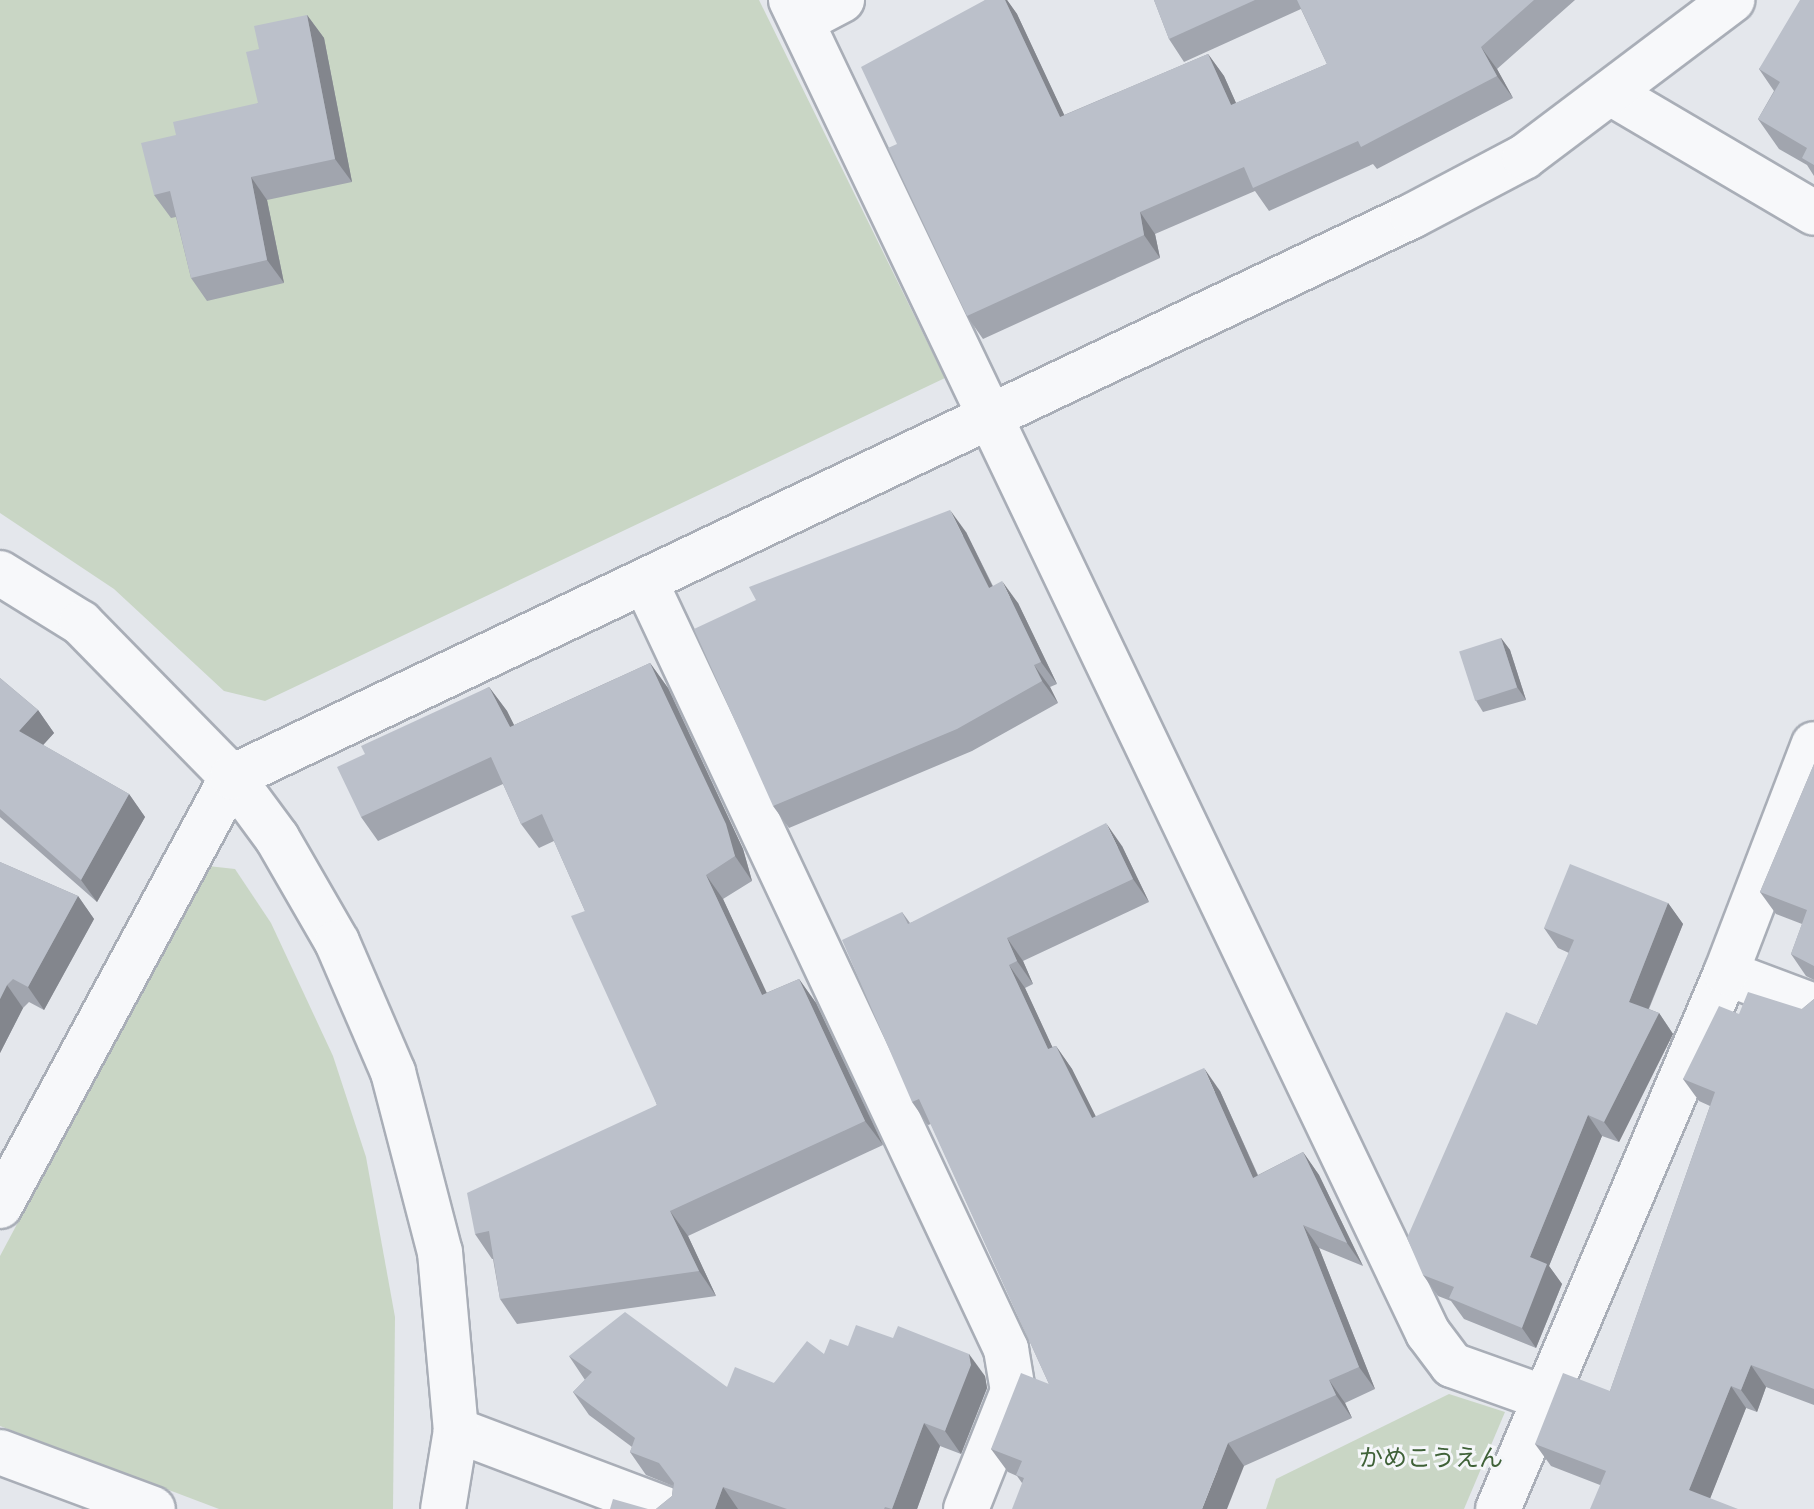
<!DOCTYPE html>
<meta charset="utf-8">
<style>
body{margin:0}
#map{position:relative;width:1814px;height:1509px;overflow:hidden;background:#e4e7ec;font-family:Inter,"Noto Sans JP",sans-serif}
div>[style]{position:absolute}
.green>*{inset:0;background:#c9d6c5}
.roads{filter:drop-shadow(2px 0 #a9aeb7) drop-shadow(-2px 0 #a9aeb7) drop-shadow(0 2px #a9aeb7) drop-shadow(0 -2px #a9aeb7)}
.minor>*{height:44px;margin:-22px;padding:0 22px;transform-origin:22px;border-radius:22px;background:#f7f8fa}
.tertiary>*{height:44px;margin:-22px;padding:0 22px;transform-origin:22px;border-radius:22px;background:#f7f8fa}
.wall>*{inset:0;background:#a1a5ae}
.shaded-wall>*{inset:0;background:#83868d}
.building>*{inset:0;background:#bbc0ca;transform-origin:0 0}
span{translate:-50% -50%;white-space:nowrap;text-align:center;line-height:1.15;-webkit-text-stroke:6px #f4f6f9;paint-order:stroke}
.park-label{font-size:24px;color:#3f6138}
</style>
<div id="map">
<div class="green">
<i style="clip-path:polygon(0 0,759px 0,945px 378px,265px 701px,224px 691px,114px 589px,0 513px)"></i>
<i style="clip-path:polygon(208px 866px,235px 869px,271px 923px,333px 1056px,366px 1157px,395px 1317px,393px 1509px,219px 1509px,0 1426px,0 1256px)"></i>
<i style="clip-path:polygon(1449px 1394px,1505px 1412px,1464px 1509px,1266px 1509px,1276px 1479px)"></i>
</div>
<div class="roads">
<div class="minor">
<i style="left:791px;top:0;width:1477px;rotate:64.46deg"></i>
<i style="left:1428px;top:1333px;width:40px;rotate:53deg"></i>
<i style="left:1452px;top:1365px;width:96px;rotate:19.6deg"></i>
<i style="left:804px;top:20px;width:43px;rotate:-27.8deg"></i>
<i style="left:1614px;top:95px;width:232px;rotate:30.5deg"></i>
<i style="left:645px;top:581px;width:849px;rotate:64.82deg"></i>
<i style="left:1006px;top:1349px;width:43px;rotate:80.5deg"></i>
<i style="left:1013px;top:1391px;width:127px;rotate:111.7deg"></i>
<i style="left:1726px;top:973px;width:94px;rotate:20.6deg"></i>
<i style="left:0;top:1206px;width:488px;rotate:-61.6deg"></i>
<i style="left:456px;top:1430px;width:223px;rotate:20.7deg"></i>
<i style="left:0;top:1452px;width:163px;rotate:20.4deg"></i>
<i style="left:1498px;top:1509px;width:582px;rotate:-66.96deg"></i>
<i style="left:1726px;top:973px;width:245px;rotate:-69deg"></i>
</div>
<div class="tertiary">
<i style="left:0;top:573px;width:95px;rotate:31.7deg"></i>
<i style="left:81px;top:623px;width:216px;rotate:45.6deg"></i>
<i style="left:232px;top:777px;width:76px;rotate:53.6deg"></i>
<i style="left:277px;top:838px;width:120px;rotate:60deg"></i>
<i style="left:337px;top:942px;width:142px;rotate:66.7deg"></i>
<i style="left:393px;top:1072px;width:186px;rotate:75.4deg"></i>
<i style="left:440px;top:1252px;width:179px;rotate:84.9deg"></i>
<i style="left:456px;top:1430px;width:80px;rotate:99.3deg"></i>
<i style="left:232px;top:777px;width:1307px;rotate:-25.43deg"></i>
<i style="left:1412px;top:216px;width:127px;rotate:-27.8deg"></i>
<i style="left:1524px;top:157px;width:261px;rotate:-37deg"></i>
</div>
</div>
<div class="wall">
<i style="clip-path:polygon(985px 0,1007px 0,1017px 14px,1064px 115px,1208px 54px,1224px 76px,1236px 103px,1327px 64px,1301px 9px,1184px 62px,1169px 39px,1154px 0,1575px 0,1497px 69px,1513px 98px,1377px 169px,1373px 164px,1269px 211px,1255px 191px,1155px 234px,1160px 258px,983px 339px,967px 316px,897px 144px)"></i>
<i style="clip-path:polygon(1814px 0,1814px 176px,1807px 165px,1779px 149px,1758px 119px,1774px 91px,1759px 69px)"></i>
<i style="clip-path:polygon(307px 15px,324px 38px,352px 182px,267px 200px,284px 283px,207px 301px,191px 278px,176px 217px,171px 218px,154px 195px,258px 103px,259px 49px)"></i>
<i style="clip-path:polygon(966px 532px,993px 586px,1018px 603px,1057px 684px,1050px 687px,1058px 703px,972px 751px,789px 828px,773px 806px)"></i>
<i style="clip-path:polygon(1501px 638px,1510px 650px,1526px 700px,1483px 712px,1475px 699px)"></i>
<i style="clip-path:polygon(650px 663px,668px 688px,743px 849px,752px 881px,723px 899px,766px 993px,799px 979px,816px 1003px,883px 1145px,688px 1236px,716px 1296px,517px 1324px,500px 1299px,493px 1259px,492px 1259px,475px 1234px,657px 1105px,585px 911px,554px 841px,539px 848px,521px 824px,503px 784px,378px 841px,361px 817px,365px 754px,489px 687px,507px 711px,514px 725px)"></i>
<i style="clip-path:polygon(0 678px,38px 710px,54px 733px,43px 745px,129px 794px,145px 817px,97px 902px,0 817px)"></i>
<i style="clip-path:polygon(1814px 764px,1814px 980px,1806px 976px,1791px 954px,1802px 924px,1776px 914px,1760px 892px)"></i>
<i style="clip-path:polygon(1122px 846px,1149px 902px,1023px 961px,1033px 984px,1025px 988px,1052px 1047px,1056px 1046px,1072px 1069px,1096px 1117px,1220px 1091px,1258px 1175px,1303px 1152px,1319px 1175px,1363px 1266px,1319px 1248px,1375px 1389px,1345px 1403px,1352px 1418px,1244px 1466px,1022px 1483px,1017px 1476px,1008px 1472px,991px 1449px,1049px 1384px,931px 1124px,928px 1125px,912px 1102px,902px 912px,910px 923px)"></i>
<i style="clip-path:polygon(0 862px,78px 896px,94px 919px,44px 1010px,29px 1002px,23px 1008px,0 1053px)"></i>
<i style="clip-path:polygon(1668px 903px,1683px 924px,1649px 1009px,1659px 1013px,1673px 1034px,1619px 1142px,1602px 1136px,1549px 1266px,1562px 1284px,1536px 1348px,1464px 1319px,1451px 1301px,1438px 1296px,1423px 1275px,1537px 1025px,1569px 953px,1558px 948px,1544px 928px)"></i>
<i style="clip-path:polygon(1814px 999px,1814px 1405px,1766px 1387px,1757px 1412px,1746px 1408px,1710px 1498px,1600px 1485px,1551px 1466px,1535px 1444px,1610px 1391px,1710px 1106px,1699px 1101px,1683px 1079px,1739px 1014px,1802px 1009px)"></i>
<i style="clip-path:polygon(848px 1346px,985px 1376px,987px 1388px,961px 1454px,940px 1446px,917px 1509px,656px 1509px,672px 1496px,673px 1486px,646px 1475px,630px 1452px,632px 1447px,589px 1415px,573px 1392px,585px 1380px,569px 1356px,727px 1387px,774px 1383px,824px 1354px)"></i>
</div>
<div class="shaded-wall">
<i style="clip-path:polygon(1005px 0,1007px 0,1017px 14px,1076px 140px,1060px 117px)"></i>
<i style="clip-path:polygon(307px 15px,324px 38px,352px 182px,335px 159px)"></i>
<i style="clip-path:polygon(1481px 47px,1497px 69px,1513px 98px,1497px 76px)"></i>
<i style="clip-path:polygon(1208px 54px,1224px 76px,1247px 128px,1231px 105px)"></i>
<i style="clip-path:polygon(251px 177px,267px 200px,284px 283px,267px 260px)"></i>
<i style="clip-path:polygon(1140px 212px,1155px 234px,1160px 258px,1144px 235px)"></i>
<i style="clip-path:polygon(950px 510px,966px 532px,1004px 610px,989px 588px)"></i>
<i style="clip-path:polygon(1002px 581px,1018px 603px,1057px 684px,1041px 662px)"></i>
<i style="clip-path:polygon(1501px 638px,1510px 650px,1526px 700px,1517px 687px)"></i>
<i style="clip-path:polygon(650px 663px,668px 688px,743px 849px,752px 881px,735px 856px)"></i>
<i style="clip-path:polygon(1034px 665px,1050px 687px,1058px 703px,1042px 681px)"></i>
<i style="clip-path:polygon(489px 687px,507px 711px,527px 751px,510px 727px)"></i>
<i style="clip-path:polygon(38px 710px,54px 733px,35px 754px,19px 731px)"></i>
<i style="clip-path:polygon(129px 794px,145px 817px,97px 902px,81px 880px)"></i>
<i style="clip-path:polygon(1106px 823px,1122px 846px,1149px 902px,1133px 879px)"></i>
<i style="clip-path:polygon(706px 875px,723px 899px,779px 1019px,762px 995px)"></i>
<i style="clip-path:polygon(78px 896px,94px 919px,44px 1010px,28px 987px)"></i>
<i style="clip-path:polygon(1668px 903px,1683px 924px,1643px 1022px,1629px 1002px)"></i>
<i style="clip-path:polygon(1007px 938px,1023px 961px,1033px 984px,1017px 961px)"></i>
<i style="clip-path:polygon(1009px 965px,1025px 988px,1064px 1072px,1048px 1049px)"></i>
<i style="clip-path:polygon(799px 979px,816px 1003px,883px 1145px,865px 1121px)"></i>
<i style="clip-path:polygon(7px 985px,23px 1008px,0 1053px,0 999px)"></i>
<i style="clip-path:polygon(1659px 1013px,1673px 1034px,1619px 1142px,1604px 1122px)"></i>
<i style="clip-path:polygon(1056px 1046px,1072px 1069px,1108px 1141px,1092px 1118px)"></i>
<i style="clip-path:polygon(1204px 1068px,1220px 1091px,1269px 1201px,1253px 1178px)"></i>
<i style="clip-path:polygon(1588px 1115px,1602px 1136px,1549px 1266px,1562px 1284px,1536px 1348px,1522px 1328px,1530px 1257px)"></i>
<i style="clip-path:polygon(1303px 1152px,1319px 1175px,1363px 1266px,1347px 1243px)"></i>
<i style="clip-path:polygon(670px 1211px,688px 1236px,716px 1296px,699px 1271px)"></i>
<i style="clip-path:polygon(1303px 1225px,1319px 1248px,1375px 1389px,1359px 1367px)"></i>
<i style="clip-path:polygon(969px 1354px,985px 1376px,987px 1388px,961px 1454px,945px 1431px)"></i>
<i style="clip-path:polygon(1751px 1365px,1766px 1387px,1757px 1412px,1741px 1390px)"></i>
<i style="clip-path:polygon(1329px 1380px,1345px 1403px,1352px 1418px,1336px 1395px)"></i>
<i style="clip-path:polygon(1731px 1386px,1746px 1408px,1706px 1509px,1689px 1490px)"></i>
<i style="clip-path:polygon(924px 1423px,940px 1446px,917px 1509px,892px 1509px)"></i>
<i style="clip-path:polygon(1228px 1443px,1244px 1466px,1227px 1509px,1202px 1509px)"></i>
<i style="clip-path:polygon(723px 1487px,738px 1509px,715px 1509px)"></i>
</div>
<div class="building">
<i style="clip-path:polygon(985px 0,1005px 0,1060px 117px,1208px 54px,1231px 105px,1327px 64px,1297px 0,1534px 0,1481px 47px,1497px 76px,1361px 147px,1358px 141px,1253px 188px,1244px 167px,1140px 212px,1144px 235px,967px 316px,888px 148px,897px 144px,861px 67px)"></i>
<i style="clip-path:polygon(1154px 0,1255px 0,1169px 39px)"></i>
<i style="clip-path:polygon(1800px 0,1814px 0,1814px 165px,1802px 158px,1807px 148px,1758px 119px,1780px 82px,1759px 69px)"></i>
<i style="clip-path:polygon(307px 15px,335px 159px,251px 177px,267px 260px,191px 278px,170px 191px,154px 195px,141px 143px,176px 135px,173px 122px,258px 103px,246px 52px,259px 49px,254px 26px)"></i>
<i style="clip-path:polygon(950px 510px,989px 588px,1002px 581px,1041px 662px,1034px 665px,1042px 681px,957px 729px,773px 806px,694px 629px,756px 600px,749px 587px)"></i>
<i style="left:1501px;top:638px;width:52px;height:44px;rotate:72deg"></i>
<i style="clip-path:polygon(650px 663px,726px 824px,735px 856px,706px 875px,762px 995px,799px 979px,865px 1121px,670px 1211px,699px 1271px,500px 1299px,489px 1231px,475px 1234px,467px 1193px,657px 1105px,571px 916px,585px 911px,542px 814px,521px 824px,491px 757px,361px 817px,337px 767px,365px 754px,361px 746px,489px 687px,510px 727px)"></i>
<i style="clip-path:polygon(0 678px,38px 710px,19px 731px,129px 794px,81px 880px,0 809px)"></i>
<i style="clip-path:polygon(1814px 764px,1814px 966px,1791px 954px,1807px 910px,1760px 892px)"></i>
<i style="clip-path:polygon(1106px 823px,1133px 879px,1007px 938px,1017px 961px,1009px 965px,1048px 1049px,1056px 1046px,1092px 1118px,1204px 1068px,1253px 1178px,1303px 1152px,1347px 1243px,1303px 1225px,1359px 1367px,1329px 1380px,1336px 1395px,1228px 1443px,1202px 1509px,1012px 1509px,1024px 1478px,1016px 1475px,1022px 1461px,991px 1449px,1021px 1373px,1049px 1384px,919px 1099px,912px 1102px,842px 940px,902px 912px,908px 924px)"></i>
<i style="clip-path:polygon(0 862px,78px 896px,28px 987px,13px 979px,7px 985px,0 999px)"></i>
<i style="clip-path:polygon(1570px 864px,1668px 903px,1629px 1002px,1659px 1013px,1604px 1122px,1588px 1115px,1530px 1257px,1547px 1264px,1522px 1328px,1449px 1298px,1454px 1287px,1423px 1275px,1407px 1238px,1506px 1012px,1537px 1025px,1574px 940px,1544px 928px)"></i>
<i style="clip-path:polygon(1748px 992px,1802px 1009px,1814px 999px,1814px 1389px,1751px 1365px,1741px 1390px,1731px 1386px,1689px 1490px,1738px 1509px,1590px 1509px,1606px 1471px,1535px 1444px,1563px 1373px,1610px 1391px,1715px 1092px,1683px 1079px,1719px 1006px,1739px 1014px)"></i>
<i style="clip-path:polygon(625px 1312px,727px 1387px,735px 1367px,774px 1383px,807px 1341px,824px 1354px,830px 1339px,848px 1346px,856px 1325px,893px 1338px,898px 1326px,969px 1354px,971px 1365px,945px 1431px,924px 1423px,892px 1509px,885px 1507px,884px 1509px,787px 1509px,723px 1487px,715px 1509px,656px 1509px,672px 1496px,674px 1483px,659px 1463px,630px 1452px,635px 1438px,573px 1392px,592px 1372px,569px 1356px)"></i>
<i style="clip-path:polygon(613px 1499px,648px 1509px,610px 1509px)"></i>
</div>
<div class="park-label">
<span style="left:1431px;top:1458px">かめこうえん</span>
</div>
</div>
